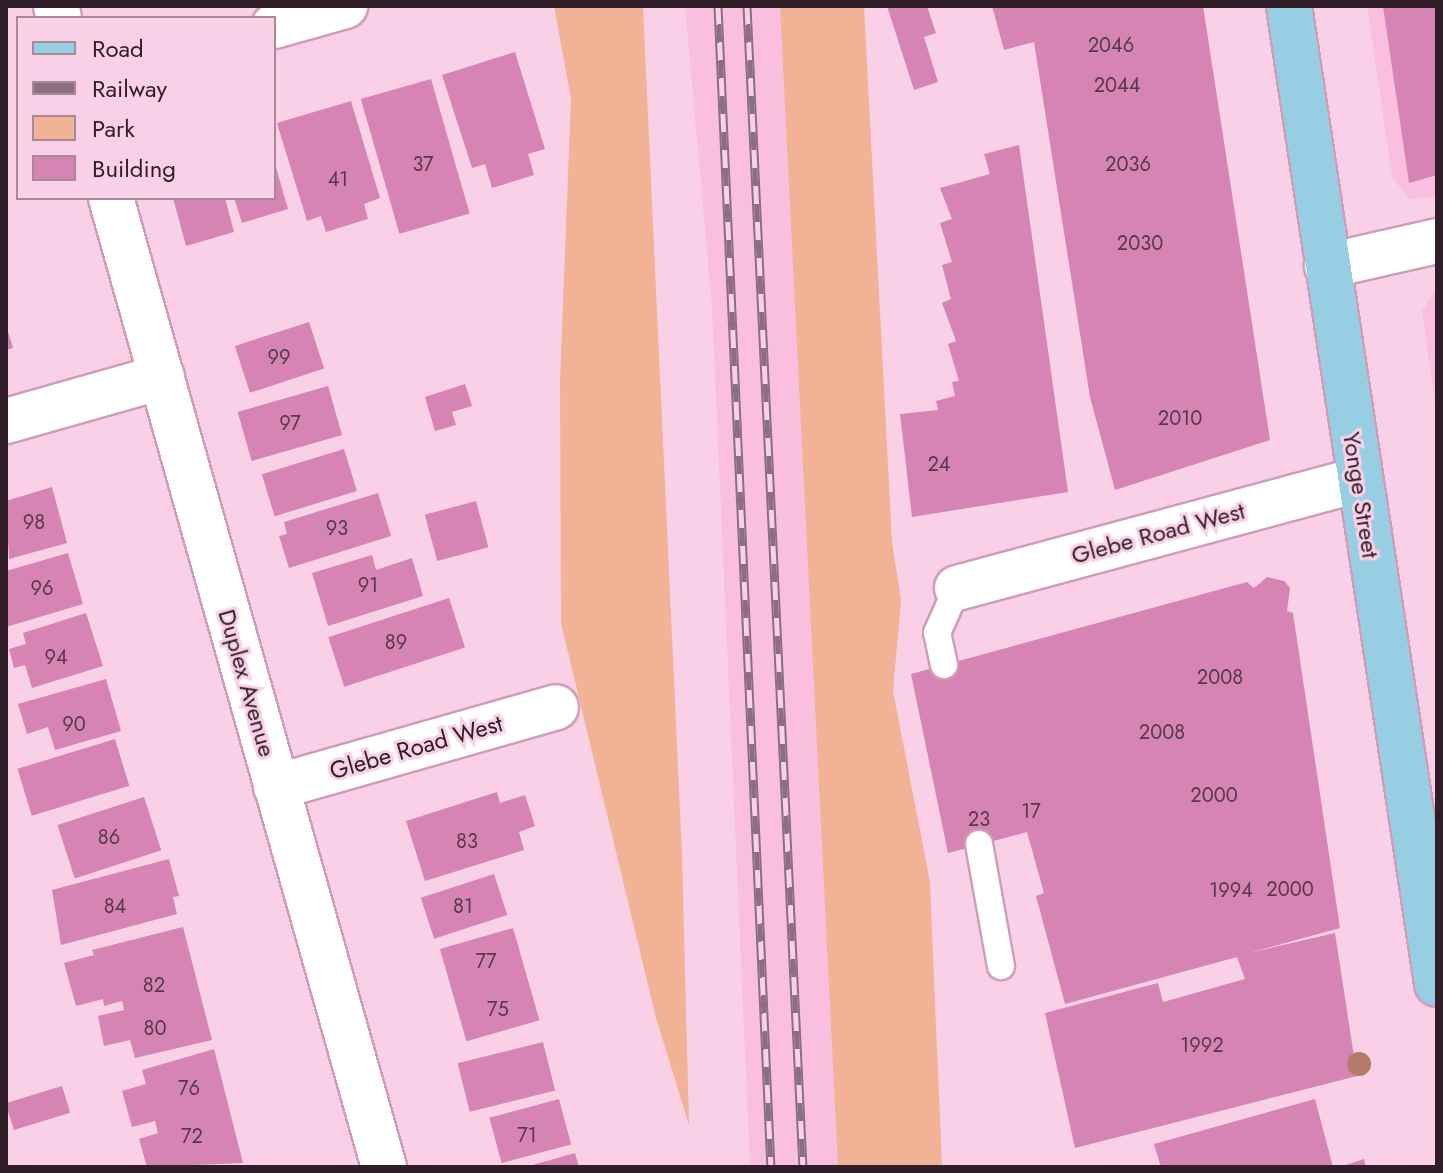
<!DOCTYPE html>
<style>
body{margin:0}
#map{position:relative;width:1443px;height:1173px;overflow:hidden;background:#fad0e6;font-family:Jost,sans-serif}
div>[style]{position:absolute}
.built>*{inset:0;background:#fabfdf}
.green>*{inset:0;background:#f1b296}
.building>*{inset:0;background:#d684b3;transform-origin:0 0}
.roads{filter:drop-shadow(2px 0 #cf9db8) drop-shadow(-2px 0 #cf9db8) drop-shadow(0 2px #cf9db8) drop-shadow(0 -2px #cf9db8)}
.service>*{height:26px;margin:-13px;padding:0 13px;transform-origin:13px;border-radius:13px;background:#fff}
.minor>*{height:44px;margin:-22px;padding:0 22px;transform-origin:22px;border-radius:22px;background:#fff}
.primary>*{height:44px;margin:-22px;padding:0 22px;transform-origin:22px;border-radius:22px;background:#97cee3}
.rail>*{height:9px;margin-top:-4.5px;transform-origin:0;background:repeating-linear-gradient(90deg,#fad0e6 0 18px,#8c6f7e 0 36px);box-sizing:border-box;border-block:2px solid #8c6f7e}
.trees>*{width:24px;height:24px;margin:-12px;border-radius:50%;background:#b67a6a}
span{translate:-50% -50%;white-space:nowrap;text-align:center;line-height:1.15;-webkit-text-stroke:6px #fad0e6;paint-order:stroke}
.number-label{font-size:20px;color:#5a374a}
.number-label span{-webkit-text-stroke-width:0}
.street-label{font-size:24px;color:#301d27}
.frame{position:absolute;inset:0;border:8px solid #301d27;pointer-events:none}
.legend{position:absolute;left:16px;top:16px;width:260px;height:184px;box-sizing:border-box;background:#fad0e6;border:2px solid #a9889a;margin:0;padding:10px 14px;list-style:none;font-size:24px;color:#301d27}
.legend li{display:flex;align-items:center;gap:16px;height:40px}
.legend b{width:40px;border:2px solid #a9889a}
</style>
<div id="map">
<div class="built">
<i style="clip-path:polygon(685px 6px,780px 6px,838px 1167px,750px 1167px,712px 308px)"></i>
<i style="clip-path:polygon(1367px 6px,1437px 6px,1437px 196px,1409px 199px,1392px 177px)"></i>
<i style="clip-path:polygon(1437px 288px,1437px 418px,1422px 311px)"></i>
</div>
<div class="green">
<i style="clip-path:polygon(554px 6px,643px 7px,682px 854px,689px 1125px,656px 1018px,561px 623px,560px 380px,571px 99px)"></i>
<i style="clip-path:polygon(780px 6px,864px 6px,892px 542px,901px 600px,893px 691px,930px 882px,942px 1167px,838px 1167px)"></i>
</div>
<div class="building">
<i style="clip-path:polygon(887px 6px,927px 6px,936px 33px,924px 37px,938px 82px,914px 90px)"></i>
<i style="clip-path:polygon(992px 6px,1203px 6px,1270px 440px,1115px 490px,1090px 397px,1034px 42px,1004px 50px)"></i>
<i style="clip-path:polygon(1383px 6px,1437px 6px,1437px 175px,1409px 183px)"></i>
<i style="clip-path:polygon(515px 52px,545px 149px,528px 154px,534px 175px,492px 188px,485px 164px,472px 168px,442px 75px)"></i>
<i style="left:431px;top:79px;width:140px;height:73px;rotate:74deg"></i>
<i style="clip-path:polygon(351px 101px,380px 198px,364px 204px,368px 219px,326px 232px,321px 216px,307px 221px,277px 123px)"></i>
<i style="clip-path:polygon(1019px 145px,1068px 492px,912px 517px,900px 414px,938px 410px,936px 401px,955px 396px,952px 382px,959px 381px,948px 344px,956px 341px,942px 303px,951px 299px,942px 265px,952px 262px,940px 223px,952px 219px,940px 188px,990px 174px,984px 154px)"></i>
<i style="clip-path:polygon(275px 164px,288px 209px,242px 223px,234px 198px,274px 198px)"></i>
<i style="clip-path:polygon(173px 198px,225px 198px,234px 232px,186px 246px)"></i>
<i style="left:309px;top:322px;width:49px;height:78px;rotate:72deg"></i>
<i style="clip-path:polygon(6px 325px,13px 348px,6px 350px)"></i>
<i style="clip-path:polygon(465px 384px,472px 406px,452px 412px,456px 425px,435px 431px,425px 397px)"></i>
<i style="left:328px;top:386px;width:51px;height:94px;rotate:74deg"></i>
<i style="left:344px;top:449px;width:44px;height:86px;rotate:73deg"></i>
<i style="clip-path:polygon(52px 487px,67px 543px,9px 559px,6px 501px)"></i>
<i style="clip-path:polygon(378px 493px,391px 536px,289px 568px,279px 536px,287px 534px,284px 522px)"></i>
<i style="left:476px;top:501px;width:48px;height:53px;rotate:75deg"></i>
<i style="clip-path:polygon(68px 553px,83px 604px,6px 627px,6px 571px)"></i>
<i style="clip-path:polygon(372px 555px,376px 570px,412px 558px,423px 596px,328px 626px,312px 573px)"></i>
<i style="clip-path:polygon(1267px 577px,1284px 581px,1290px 588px,1287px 611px,1293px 613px,1340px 928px,1249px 953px,1335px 933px,1357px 1076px,1075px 1148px,1045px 1013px,1158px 983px,1163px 1002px,1245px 979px,1237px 957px,1065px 1004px,1036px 896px,1044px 893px,1027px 832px,948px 853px,911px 674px,1247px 582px,1254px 588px)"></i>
<i style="left:449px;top:598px;width:52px;height:127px;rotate:72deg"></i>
<i style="clip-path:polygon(86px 613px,103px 666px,32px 688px,25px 665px,14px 668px,9px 649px,26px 644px,23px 633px)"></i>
<i style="clip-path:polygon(106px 679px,121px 731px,55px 750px,48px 727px,27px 734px,18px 704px)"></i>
<i style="left:115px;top:739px;width:49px;height:102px;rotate:73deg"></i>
<i style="clip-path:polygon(497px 792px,500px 803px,525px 795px,535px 826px,519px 832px,524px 850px,425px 881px,406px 821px)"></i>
<i style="left:144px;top:797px;width:56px;height:91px;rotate:72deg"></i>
<i style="clip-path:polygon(169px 859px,179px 896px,173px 897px,177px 914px,61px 945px,52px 890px)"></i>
<i style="left:494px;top:874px;width:43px;height:77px;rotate:72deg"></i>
<i style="clip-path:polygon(183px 927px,212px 1040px,135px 1058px,130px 1040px,104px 1046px,98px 1016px,124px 1010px,122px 1001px,104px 1006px,103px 999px,76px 1006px,64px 963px,94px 955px,92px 950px)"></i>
<i style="left:513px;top:928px;width:96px;height:76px;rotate:74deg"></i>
<i style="left:543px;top:1042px;width:50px;height:88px;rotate:76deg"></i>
<i style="clip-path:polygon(214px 1049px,243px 1163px,147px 1167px,139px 1139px,158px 1133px,155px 1121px,132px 1127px,122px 1091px,146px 1084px,142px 1070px)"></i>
<i style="left:62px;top:1086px;width:28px;height:59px;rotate:73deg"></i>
<i style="left:559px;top:1099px;width:47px;height:72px;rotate:75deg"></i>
<i style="clip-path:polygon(1315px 1099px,1333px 1167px,1161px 1167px,1154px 1144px)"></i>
<i style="clip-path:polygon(575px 1153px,579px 1167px,529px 1167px,529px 1166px)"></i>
<i style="clip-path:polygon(1364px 1159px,1366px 1167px,1343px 1167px,1343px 1166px)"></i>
</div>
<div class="roads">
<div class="service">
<i style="left:944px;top:665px;width:33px;rotate:-102deg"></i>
<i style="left:937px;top:633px;width:49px;rotate:-66deg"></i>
<i style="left:979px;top:844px;width:124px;rotate:79.8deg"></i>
</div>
<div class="minor">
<i style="left:56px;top:6px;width:12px;rotate:76deg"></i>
<i style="left:274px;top:26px;width:74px;rotate:-15.7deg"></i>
<i style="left:111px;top:198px;width:1007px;rotate:74.27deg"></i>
<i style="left:1327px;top:266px;width:113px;rotate:-12.8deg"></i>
<i style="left:6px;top:421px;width:162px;rotate:-15.8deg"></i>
<i style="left:957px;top:588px;width:415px;rotate:-15.1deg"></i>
<i style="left:276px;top:787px;width:291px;rotate:-15.9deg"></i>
</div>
<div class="primary">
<i style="left:1289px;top:6px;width:989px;rotate:81.39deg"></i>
</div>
</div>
<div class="rail">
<i style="left:718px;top:6px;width:1162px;rotate:87.39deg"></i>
<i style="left:747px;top:6px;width:1162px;rotate:87.24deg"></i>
</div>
<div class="trees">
<i style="left:1359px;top:1064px"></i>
</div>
<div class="number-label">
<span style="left:1111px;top:45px">2046</span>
<span style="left:1117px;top:85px">2044</span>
<span style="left:423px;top:164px">37</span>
<span style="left:1128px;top:164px">2036</span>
<span style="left:338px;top:179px">41</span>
<span style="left:1140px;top:243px">2030</span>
<span style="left:279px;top:357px">99</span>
<span style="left:1180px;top:418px">2010</span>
<span style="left:290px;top:423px">97</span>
<span style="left:939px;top:464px">24</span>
<span style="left:34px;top:522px">98</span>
<span style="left:337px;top:528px">93</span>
<span style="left:368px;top:585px">91</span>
<span style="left:42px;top:588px">96</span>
<span style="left:396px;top:642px">89</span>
<span style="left:56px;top:657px">94</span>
<span style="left:1220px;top:677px">2008</span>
<span style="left:74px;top:724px">90</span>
<span style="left:1162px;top:732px">2008</span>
<span style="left:1214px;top:795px">2000</span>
<span style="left:1031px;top:811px">17</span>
<span style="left:979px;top:819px">23</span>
<span style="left:109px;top:837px">86</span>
<span style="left:467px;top:841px">83</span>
<span style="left:1290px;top:889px">2000</span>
<span style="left:1231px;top:890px">1994</span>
<span style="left:115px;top:906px">84</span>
<span style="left:463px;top:906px">81</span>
<span style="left:486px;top:961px">77</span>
<span style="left:154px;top:985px">82</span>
<span style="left:498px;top:1009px">75</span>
<span style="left:155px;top:1028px">80</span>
<span style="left:1202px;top:1045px">1992</span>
<span style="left:189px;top:1088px">76</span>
<span style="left:527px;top:1135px">71</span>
<span style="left:192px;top:1136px">72</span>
</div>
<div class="street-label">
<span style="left:1361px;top:495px;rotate:81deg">Yonge Street</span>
<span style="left:1158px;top:533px;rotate:-15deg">Glebe Road West</span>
<span style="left:247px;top:683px;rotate:74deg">Duplex Avenue</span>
<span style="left:416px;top:747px;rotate:-16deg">Glebe Road West</span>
</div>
<div class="frame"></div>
<ul class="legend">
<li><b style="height:10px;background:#97cee3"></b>Road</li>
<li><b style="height:10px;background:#8c6f7e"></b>Railway</li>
<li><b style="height:22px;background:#f1b296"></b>Park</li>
<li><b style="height:22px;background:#d684b3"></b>Building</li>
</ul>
</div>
